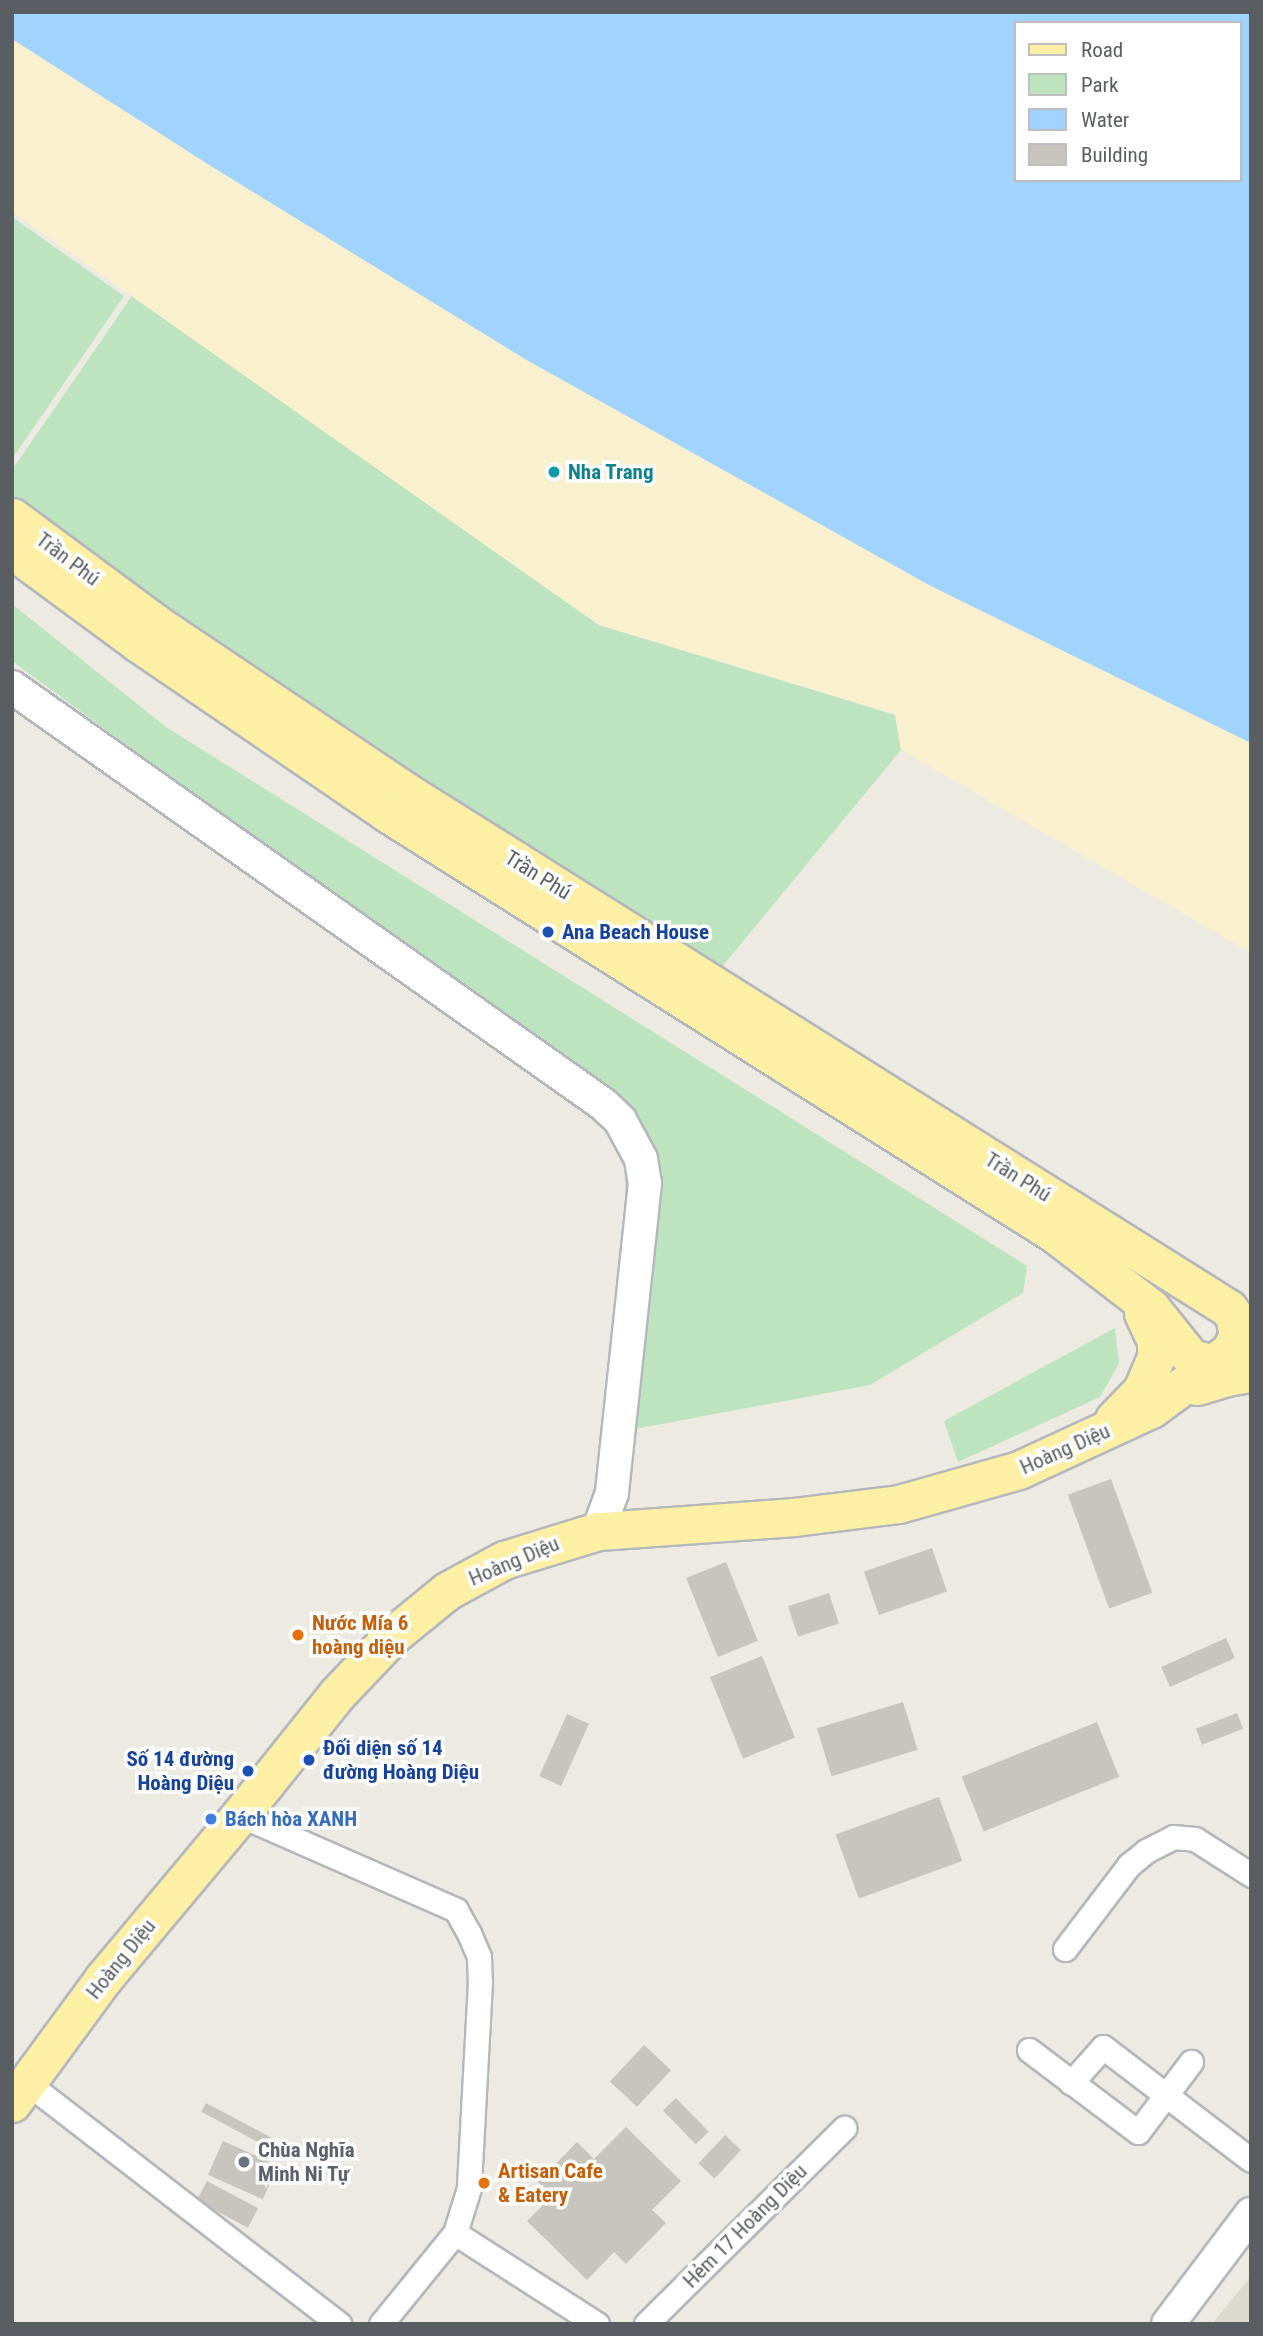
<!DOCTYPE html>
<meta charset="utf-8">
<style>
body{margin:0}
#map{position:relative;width:1263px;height:2336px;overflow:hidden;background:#eceae1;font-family:"Roboto Condensed",sans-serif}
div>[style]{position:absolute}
.education>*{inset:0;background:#dcd9cf}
.green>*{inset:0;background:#bde4be}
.sand>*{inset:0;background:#f9f0cf}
.water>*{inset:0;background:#a0d3fd}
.building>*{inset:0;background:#c8c4be;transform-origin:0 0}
.roads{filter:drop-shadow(2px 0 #b4b7bc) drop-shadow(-2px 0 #b4b7bc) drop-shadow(0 2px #b4b7bc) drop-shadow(0 -2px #b4b7bc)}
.street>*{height:23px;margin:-11.5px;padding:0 11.5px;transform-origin:11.5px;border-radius:11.5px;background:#fff}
.secondary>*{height:32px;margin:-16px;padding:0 16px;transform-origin:16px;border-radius:16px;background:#fff}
.primary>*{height:37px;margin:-18.5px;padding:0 18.5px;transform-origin:18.5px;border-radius:18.5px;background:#fdf0a5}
.dots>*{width:19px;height:19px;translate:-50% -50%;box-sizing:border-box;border:4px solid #fff;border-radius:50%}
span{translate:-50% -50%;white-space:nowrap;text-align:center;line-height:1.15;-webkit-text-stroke:7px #fff;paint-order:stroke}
.culture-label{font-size:21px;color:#0d838f;font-weight:700}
.left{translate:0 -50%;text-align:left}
.street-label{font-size:21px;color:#5a5d62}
.transit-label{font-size:21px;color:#164399;font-weight:700}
.right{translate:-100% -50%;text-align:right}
.food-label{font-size:21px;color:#c56008;font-weight:700}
.shop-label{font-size:21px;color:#366cbe;font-weight:700}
.worship-label{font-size:21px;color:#5b616d;font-weight:700}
.frame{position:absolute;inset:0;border:14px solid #5a5d62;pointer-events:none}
.legend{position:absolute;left:1014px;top:21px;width:228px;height:161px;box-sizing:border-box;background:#fff;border:2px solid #bdbec0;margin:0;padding:9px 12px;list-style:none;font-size:21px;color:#5a5d62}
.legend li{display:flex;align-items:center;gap:14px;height:35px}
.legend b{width:35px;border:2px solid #bdbec0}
</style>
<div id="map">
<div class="education">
<i style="clip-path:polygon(1251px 2276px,1251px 2324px,1212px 2324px)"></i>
</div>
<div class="green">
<i style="clip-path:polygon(12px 217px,124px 296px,12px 459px)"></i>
<i style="clip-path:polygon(132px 296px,599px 625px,895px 715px,901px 750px,721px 968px,443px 800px,12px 497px,12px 470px)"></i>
<i style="clip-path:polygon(12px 604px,166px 727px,1027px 1266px,1023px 1293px,870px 1385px,635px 1429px,622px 1109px,12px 661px)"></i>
<i style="clip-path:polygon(1115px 1328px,1119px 1364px,1100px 1397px,958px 1462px,944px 1421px)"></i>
</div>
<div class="sand">
<i style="clip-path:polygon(12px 39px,214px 168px,525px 359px,929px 585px,1251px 743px,1251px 953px,901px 750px,895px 714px,599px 625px,12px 212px)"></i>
</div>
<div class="water">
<i style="clip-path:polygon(evenodd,12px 12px,1251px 12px,1251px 743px,929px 585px,525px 359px,214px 168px,12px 39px,12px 12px,1016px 23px,1240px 23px,1240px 180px,1016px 180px,1016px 23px)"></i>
</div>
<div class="building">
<i style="left:1111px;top:1479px;width:121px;height:46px;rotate:70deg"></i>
<i style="left:932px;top:1548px;width:46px;height:72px;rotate:71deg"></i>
<i style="left:726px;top:1562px;width:85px;height:43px;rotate:68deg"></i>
<i style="left:829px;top:1593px;width:32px;height:43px;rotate:72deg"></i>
<i style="left:1226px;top:1638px;width:22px;height:71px;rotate:66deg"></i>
<i style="left:762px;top:1656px;width:88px;height:56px;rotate:68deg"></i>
<i style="left:903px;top:1702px;width:50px;height:90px;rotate:73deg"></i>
<i style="left:1237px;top:1713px;width:17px;height:44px;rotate:69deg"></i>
<i style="left:567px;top:1714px;width:24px;height:68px;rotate:24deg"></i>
<i style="left:1097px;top:1722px;width:59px;height:146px;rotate:68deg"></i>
<i style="left:939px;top:1797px;width:68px;height:110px;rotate:70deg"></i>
<i style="left:644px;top:2045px;width:37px;height:50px;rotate:43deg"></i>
<i style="left:676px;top:2098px;width:47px;height:18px;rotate:46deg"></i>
<i style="left:206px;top:2103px;width:96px;height:10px;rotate:28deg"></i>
<i style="clip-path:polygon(626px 2127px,681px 2181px,652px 2210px,666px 2223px,626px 2264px,614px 2252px,587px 2280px,527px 2221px,552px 2196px,538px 2182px,577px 2142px,594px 2159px)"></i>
<i style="left:725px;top:2135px;width:22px;height:39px;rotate:43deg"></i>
<i style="left:223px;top:2141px;width:60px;height:37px;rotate:24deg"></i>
<i style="left:207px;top:2181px;width:58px;height:22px;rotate:28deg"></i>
</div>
<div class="roads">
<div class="street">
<i style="left:240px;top:1815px;width:236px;rotate:23.7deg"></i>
<i style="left:456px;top:1910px;width:26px;rotate:61deg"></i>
<i style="left:469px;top:1933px;width:26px;rotate:67deg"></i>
<i style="left:479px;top:1957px;width:25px;rotate:88deg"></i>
<i style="left:480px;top:1982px;width:206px;rotate:93.1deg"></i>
<i style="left:469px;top:2188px;width:47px;rotate:107.3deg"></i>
<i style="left:1065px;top:1949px;width:106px;rotate:-52.7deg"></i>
<i style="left:1129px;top:1865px;width:22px;rotate:-39deg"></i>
<i style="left:1146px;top:1851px;width:30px;rotate:-27deg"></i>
<i style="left:1173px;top:1837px;width:22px;rotate:5deg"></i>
<i style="left:1195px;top:1839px;width:67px;rotate:32.7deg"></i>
<i style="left:1029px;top:2050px;width:136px;rotate:37deg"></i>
<i style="left:1138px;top:2132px;width:88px;rotate:-52.9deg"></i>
<i style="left:26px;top:2082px;width:396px;rotate:37.7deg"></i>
<i style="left:1071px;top:2083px;width:48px;rotate:-48.4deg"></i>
<i style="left:1103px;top:2047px;width:186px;rotate:37.4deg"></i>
<i style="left:381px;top:2324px;width:117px;rotate:-50.9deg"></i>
<i style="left:455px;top:2233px;width:169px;rotate:32.7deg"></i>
<i style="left:646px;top:2324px;width:279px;rotate:-44.7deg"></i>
</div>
<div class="secondary">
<i style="left:12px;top:687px;width:723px;rotate:35.21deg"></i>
<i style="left:603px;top:1104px;width:23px;rotate:43deg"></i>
<i style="left:620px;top:1120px;width:44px;rotate:61.7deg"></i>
<i style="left:641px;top:1159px;width:24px;rotate:81deg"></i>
<i style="left:645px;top:1183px;width:312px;rotate:96.1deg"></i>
<i style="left:612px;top:1493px;width:40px;rotate:110.2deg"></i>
<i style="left:1168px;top:2324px;width:138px;rotate:-53deg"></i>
</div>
<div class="primary">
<i style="left:12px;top:517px;width:178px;rotate:36.5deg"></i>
<i style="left:155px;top:623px;width:301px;rotate:33.9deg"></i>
<i style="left:405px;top:791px;width:972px;rotate:32.14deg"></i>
<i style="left:1228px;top:1308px;width:10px;rotate:53deg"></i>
<i style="left:1234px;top:1316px;width:19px;rotate:78deg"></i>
<i style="left:1238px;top:1335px;width:18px;rotate:117deg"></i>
<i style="left:1230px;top:1351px;width:98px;rotate:143.7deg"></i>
<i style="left:1151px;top:1409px;width:145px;rotate:155.2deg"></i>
<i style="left:1019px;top:1470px;width:125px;rotate:164.2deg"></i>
<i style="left:899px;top:1504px;width:105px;rotate:172.9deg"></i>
<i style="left:795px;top:1517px;width:197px;rotate:175.9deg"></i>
<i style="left:598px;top:1531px;width:98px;rotate:162.9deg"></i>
<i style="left:504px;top:1560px;width:65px;rotate:151.5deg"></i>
<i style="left:447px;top:1591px;width:70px;rotate:140.8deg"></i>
<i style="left:393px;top:1635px;width:81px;rotate:133.5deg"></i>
<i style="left:337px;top:1694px;width:155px;rotate:128.7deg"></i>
<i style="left:240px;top:1815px;width:214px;rotate:129.9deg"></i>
<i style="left:103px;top:1979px;width:154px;rotate:126.3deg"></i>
<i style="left:12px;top:550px;width:157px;rotate:36.4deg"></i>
<i style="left:138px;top:643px;width:301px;rotate:34.3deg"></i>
<i style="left:387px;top:813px;width:790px;rotate:32.22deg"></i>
<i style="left:1055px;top:1234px;width:121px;rotate:37.6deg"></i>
<i style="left:1151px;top:1308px;width:64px;rotate:51.3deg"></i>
<i style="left:1191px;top:1358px;width:21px;rotate:14deg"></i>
<i style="left:1211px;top:1363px;width:10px;rotate:-24deg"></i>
<i style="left:1197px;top:1386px;width:30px;rotate:-17deg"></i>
<i style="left:1226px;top:1377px;width:25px;rotate:-9deg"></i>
<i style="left:1114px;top:1419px;width:40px;rotate:-46deg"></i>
<i style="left:1142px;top:1390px;width:36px;rotate:-67deg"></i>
<i style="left:1156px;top:1357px;width:16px;rotate:-90deg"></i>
<i style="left:1156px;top:1341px;width:31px;rotate:-115deg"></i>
</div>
</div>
<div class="dots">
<i style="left:554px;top:472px;background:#0f9aa8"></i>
<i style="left:548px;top:932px;background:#1a4fb4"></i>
<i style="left:298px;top:1635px;background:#e8710a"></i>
<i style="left:309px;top:1760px;background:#1a4fb4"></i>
<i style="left:248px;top:1771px;background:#1a4fb4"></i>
<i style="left:211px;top:1819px;background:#3f7fe0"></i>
<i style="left:244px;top:2162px;background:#6b7280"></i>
<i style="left:484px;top:2183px;background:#e8710a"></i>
</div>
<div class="culture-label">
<span class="left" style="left:568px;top:472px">Nha Trang</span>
</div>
<div class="street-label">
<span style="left:68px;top:559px;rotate:37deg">Trần Phú</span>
<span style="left:538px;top:875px;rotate:32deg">Trần Phú</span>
<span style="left:1018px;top:1177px;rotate:32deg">Trần Phú</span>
<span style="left:1065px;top:1449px;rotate:-24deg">Hoàng Diệu</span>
<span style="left:514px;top:1561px;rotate:-23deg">Hoàng Diệu</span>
<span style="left:121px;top:1959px;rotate:-51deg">Hoàng Diệu</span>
<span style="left:745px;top:2226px;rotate:-45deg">Hẻm 17 Hoàng Diệu</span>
</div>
<div class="transit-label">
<span class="left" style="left:562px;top:932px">Ana Beach House</span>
<span class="left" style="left:323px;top:1760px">Đối diện số 14<br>đường Hoàng Diệu</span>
<span class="right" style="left:234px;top:1771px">Số 14 đường<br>Hoàng Diệu</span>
</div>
<div class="food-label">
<span class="left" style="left:312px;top:1635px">Nước Mía 6<br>hoàng diệu</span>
<span class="left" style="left:498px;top:2183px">Artisan Cafe<br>&amp; Eatery</span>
</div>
<div class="shop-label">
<span class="left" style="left:225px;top:1819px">Bách hòa XANH</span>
</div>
<div class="worship-label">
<span class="left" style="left:258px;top:2162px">Chùa Nghĩa<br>Minh Ni Tự</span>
</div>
<div class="frame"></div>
<ul class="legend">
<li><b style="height:9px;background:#fdf0a5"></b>Road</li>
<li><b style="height:19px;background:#bde4be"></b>Park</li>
<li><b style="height:19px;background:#a0d3fd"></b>Water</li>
<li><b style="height:19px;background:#c8c4be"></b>Building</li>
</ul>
</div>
